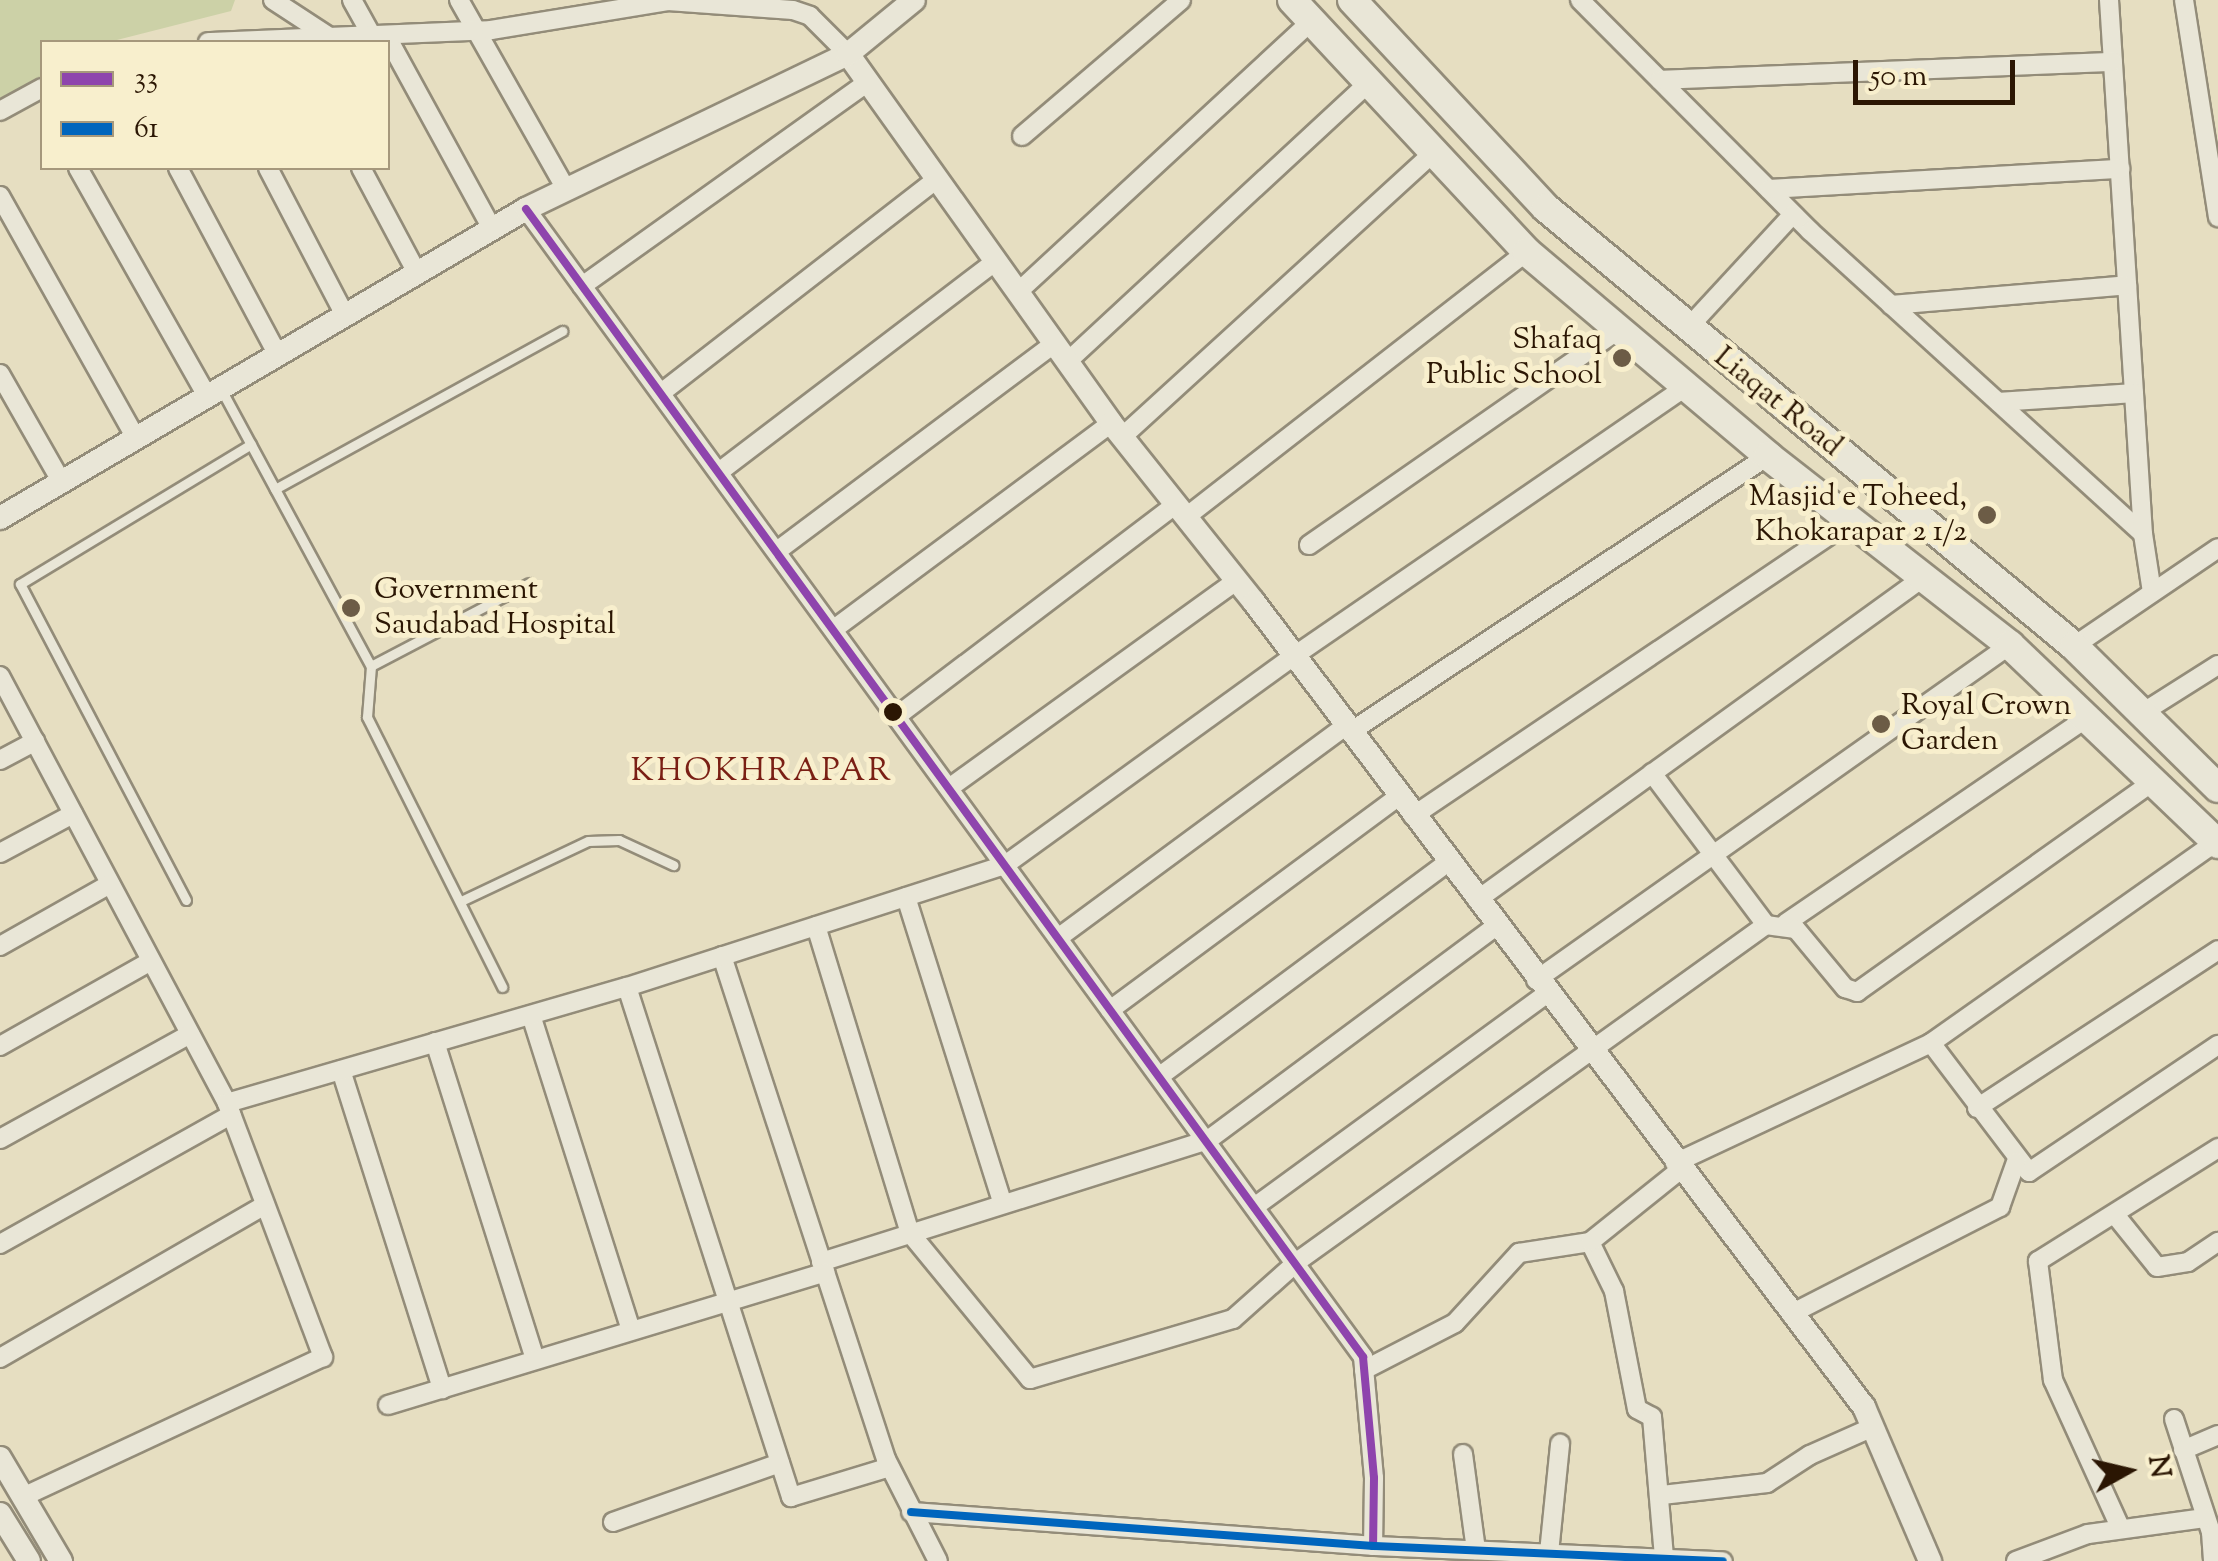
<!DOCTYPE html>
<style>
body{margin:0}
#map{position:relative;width:2218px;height:1561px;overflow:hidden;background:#e6dec1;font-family:"Sorts Mill Goudy",serif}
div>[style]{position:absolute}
.green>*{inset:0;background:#ccd1a7}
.roads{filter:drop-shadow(2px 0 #938c79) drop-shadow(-2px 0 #938c79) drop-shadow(0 2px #938c79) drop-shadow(0 -2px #938c79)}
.service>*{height:9px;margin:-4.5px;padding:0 4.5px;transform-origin:4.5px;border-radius:4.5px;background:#e9e6d7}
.minor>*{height:18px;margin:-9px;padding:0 9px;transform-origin:9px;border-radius:9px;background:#e9e6d7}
.tertiary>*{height:22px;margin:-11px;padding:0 11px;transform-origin:11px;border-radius:11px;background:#e9e6d7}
.secondary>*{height:28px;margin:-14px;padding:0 14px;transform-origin:14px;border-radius:14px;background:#e9e6d7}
.bus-1>*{height:8px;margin:-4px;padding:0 4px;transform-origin:4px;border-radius:4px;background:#8e44ad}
.bus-2>*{height:8px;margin:-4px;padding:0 4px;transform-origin:4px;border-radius:4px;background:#0065bd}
.dots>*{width:28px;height:28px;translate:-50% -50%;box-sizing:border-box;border:5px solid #f8efcd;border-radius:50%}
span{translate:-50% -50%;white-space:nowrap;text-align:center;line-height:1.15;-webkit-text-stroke:10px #f8efcd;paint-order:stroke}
.poi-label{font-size:30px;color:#2b1603}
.right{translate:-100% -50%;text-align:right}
.left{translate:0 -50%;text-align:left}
.street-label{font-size:30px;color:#2b1603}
.neighbourhood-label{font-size:32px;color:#7a1f14;letter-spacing:2.5px}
.legend{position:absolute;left:40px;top:40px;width:350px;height:130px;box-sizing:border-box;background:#f8efcd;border:2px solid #a6987c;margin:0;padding:12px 18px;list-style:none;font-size:30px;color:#2b1603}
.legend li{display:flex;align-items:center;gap:20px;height:50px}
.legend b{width:50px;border:2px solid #a6987c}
.north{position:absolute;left:2078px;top:1421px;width:100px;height:100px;-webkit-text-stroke:8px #f8efcd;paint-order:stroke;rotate:82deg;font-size:28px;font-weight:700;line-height:40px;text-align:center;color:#2b1603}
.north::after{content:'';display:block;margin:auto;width:35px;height:45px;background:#2b1603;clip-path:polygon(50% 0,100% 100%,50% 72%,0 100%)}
.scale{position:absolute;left:1853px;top:60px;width:162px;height:45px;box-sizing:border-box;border:5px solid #2b1603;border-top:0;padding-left:12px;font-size:30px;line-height:35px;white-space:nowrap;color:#2b1603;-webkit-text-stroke:8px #f8efcd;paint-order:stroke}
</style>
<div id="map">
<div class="green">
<i style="clip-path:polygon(0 0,235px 0,231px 11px,109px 42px,42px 42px,42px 77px,0 98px)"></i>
</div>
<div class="roads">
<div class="service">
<i style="left:222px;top:391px;width:313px;rotate:61.6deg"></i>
<i style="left:371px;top:666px;width:51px;rotate:94.5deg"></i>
<i style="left:367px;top:717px;width:302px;rotate:63.4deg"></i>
<i style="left:275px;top:489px;width:328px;rotate:-28.8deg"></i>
<i style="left:371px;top:666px;width:178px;rotate:-27.7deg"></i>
<i style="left:186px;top:900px;width:357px;rotate:-117.7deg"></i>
<i style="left:20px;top:584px;width:270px;rotate:-31.2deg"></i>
<i style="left:461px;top:901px;width:140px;rotate:-25.3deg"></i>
<i style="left:588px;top:841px;width:31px;rotate:-2deg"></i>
<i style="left:619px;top:840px;width:60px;rotate:24.8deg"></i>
</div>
<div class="minor">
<i style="left:273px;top:0;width:69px;rotate:33.2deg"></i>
<i style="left:352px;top:0;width:41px;rotate:60.9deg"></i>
<i style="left:459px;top:0;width:217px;rotate:60.5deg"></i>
<i style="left:1580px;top:0;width:326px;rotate:45.1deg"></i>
<i style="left:1810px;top:231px;width:450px;rotate:42.3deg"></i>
<i style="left:2143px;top:534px;width:59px;rotate:81.2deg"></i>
<i style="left:2109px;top:0;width:535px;rotate:86.36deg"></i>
<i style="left:2184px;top:0;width:220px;rotate:81.1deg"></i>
<i style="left:386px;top:35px;width:221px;rotate:61.3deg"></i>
<i style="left:208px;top:42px;width:283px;rotate:-2.4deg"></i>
<i style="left:491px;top:30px;width:179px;rotate:-9.3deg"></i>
<i style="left:668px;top:1px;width:125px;rotate:4.1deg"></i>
<i style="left:793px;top:10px;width:18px;rotate:19deg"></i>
<i style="left:810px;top:16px;width:54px;rotate:45deg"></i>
<i style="left:1660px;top:80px;width:453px;rotate:-2.3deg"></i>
<i style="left:0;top:111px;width:48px;rotate:-28.7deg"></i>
<i style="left:1022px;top:136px;width:209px;rotate:-40.5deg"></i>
<i style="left:78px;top:168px;width:262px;rotate:60.5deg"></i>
<i style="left:178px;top:168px;width:212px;rotate:61.9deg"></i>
<i style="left:268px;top:168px;width:166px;rotate:62.4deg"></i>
<i style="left:361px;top:168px;width:119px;rotate:61.9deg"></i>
<i style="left:1769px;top:189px;width:352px;rotate:-3.3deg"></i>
<i style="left:0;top:196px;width:278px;rotate:60.7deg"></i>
<i style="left:526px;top:209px;width:1421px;rotate:53.9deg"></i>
<i style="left:1363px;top:1357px;width:121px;rotate:84.8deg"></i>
<i style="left:1374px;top:1478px;width:68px;rotate:90.8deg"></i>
<i style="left:582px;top:286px;width:351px;rotate:-35.5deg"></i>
<i style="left:1018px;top:292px;width:400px;rotate:-42.7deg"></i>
<i style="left:1891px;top:305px;width:237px;rotate:-4.8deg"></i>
<i style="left:1687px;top:329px;width:156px;rotate:-47.3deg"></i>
<i style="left:1067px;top:362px;width:412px;rotate:-42.8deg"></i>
<i style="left:0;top:374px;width:123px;rotate:60.3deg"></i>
<i style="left:661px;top:393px;width:349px;rotate:-37.8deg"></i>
<i style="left:1999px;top:402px;width:135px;rotate:-3.8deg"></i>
<i style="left:1122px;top:437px;width:421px;rotate:-42.4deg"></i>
<i style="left:719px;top:472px;width:348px;rotate:-37.3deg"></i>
<i style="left:1186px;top:517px;width:432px;rotate:-37.9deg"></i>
<i style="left:1309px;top:545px;width:375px;rotate:-34.8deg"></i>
<i style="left:777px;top:551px;width:346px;rotate:-36.8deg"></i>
<i style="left:834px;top:629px;width:345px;rotate:-36.6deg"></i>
<i style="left:2074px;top:646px;width:174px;rotate:-34.2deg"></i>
<i style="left:0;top:676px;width:484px;rotate:62deg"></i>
<i style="left:227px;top:1103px;width:272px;rotate:69.3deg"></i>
<i style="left:323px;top:1357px;width:331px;rotate:155deg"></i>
<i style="left:2142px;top:713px;width:90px;rotate:-32.3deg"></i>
<i style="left:897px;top:716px;width:350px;rotate:-37.2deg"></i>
<i style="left:1350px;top:732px;width:501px;rotate:-33.44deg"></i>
<i style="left:0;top:760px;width:40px;rotate:-28deg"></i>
<i style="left:1652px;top:773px;width:190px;rotate:53.1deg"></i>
<i style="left:949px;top:788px;width:355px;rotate:-35.8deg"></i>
<i style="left:1413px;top:816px;width:529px;rotate:-33.99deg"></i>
<i style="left:0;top:853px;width:83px;rotate:-28.1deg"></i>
<i style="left:906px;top:897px;width:322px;rotate:72.5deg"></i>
<i style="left:1477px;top:900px;width:551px;rotate:-35.85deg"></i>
<i style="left:1786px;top:923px;width:366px;rotate:-34.3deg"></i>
<i style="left:816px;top:926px;width:321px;rotate:73deg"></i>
<i style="left:910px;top:1233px;width:189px;rotate:50.6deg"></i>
<i style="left:1030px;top:1379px;width:212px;rotate:-16.5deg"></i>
<i style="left:1233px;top:1319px;width:87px;rotate:-41.7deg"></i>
<i style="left:1298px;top:1261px;width:576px;rotate:-35.68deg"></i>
<i style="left:1766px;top:925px;width:30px;rotate:8deg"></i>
<i style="left:1796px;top:929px;width:77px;rotate:50.3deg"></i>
<i style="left:1845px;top:988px;width:13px;rotate:18deg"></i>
<i style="left:1857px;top:992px;width:363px;rotate:-35.4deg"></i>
<i style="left:1058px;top:938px;width:358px;rotate:-36.4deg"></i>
<i style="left:0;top:946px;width:126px;rotate:-29.4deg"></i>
<i style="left:722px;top:956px;width:529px;rotate:71.94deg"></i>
<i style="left:886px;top:1459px;width:114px;rotate:63deg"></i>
<i style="left:1536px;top:980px;width:580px;rotate:-35.25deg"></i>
<i style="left:627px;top:987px;width:536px;rotate:72.17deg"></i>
<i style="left:791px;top:1497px;width:103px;rotate:-16.9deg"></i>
<i style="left:1110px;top:1010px;width:360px;rotate:-36.5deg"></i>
<i style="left:531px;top:1015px;width:331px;rotate:72.4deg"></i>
<i style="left:435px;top:1042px;width:333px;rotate:72.5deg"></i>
<i style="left:1931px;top:1043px;width:162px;rotate:52.8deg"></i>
<i style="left:2029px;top:1172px;width:228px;rotate:-33.9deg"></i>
<i style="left:0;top:1046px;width:173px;rotate:-29.4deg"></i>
<i style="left:341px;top:1070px;width:335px;rotate:72.4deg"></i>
<i style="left:1160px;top:1076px;width:359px;rotate:-36.6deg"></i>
<i style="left:227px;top:1103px;width:416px;rotate:-16.2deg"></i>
<i style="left:627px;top:987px;width:397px;rotate:-17.9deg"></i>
<i style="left:1005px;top:865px;width:357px;rotate:-35.9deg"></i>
<i style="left:1294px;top:656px;width:475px;rotate:-34.5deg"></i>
<i style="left:1977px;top:1108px;width:288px;rotate:-33.2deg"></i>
<i style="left:0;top:1139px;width:217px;rotate:-28.9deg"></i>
<i style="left:1675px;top:1163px;width:283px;rotate:-25.1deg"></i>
<i style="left:1931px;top:1043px;width:349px;rotate:-35.2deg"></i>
<i style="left:1257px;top:1205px;width:358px;rotate:-36.1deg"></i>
<i style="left:2116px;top:1216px;width:65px;rotate:51.2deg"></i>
<i style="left:2157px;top:1267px;width:31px;rotate:-9deg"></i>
<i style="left:2188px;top:1262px;width:36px;rotate:-34deg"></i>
<i style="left:1590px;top:1242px;width:55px;rotate:63.9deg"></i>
<i style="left:1614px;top:1291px;width:120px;rotate:79deg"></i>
<i style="left:1637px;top:1409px;width:17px;rotate:28deg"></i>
<i style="left:1652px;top:1417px;width:142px;rotate:85.1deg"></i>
<i style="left:0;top:1244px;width:265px;rotate:-29.2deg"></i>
<i style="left:821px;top:1262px;width:406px;rotate:-17.5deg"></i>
<i style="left:1208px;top:1140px;width:359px;rotate:-36.6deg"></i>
<i style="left:1791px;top:1314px;width:235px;rotate:-27.1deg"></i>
<i style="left:2000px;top:1207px;width:48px;rotate:-70.4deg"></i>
<i style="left:0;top:1358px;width:306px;rotate:-30deg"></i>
<i style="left:1364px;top:1370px;width:102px;rotate:-27.3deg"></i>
<i style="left:1455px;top:1323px;width:95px;rotate:-47.6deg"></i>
<i style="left:1519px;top:1253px;width:72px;rotate:-8.8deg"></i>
<i style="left:1590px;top:1242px;width:115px;rotate:-38.7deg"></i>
<i style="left:388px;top:1405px;width:457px;rotate:-16.9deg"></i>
<i style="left:2174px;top:1419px;width:119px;rotate:71.9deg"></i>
<i style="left:2211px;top:1532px;width:29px;rotate:86deg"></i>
<i style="left:2183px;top:1450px;width:38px;rotate:-23deg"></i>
<i style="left:1463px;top:1454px;width:97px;rotate:82.3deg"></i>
<i style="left:1662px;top:1495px;width:106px;rotate:-6.5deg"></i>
<i style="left:1767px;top:1483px;width:51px;rotate:-33.1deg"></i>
<i style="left:1810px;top:1455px;width:69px;rotate:-24deg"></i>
<i style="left:911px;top:1512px;width:463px;rotate:4.2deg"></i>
<i style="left:1373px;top:1546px;width:350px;rotate:2.5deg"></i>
<i style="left:613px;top:1522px;width:177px;rotate:-19.5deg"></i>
<i style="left:2120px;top:1527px;width:162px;rotate:-114.5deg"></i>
<i style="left:2053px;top:1380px;width:120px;rotate:-97.2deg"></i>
<i style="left:2038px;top:1261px;width:213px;rotate:-32.1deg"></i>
<i style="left:1549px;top:1553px;width:110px;rotate:-84.2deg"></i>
<i style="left:2016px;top:1561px;width:77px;rotate:-20.6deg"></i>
<i style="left:2088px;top:1534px;width:118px;rotate:-7.8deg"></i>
</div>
<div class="tertiary">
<i style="left:848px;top:54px;width:453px;rotate:54.5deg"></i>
<i style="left:1111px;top:423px;width:229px;rotate:51.4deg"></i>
<i style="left:1254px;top:602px;width:1010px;rotate:52.85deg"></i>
<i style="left:1864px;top:1407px;width:168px;rotate:66.8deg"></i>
<i style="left:0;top:518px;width:610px;rotate:-30.43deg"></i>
<i style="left:526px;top:209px;width:357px;rotate:-25.7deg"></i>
<i style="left:848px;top:54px;width:85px;rotate:-39.3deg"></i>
<i style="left:0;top:1458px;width:120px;rotate:59.4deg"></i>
<i style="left:0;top:1514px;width:55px;rotate:58.3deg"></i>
</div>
<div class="secondary">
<i style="left:1292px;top:0;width:345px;rotate:47deg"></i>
<i style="left:1527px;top:252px;width:316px;rotate:40.2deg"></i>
<i style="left:1768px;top:456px;width:307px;rotate:38deg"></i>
<i style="left:2010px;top:645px;width:288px;rotate:43.7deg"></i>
<i style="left:1352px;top:0;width:284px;rotate:47deg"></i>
<i style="left:1546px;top:208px;width:686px;rotate:39.68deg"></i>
<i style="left:2074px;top:646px;width:202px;rotate:44.6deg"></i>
</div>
</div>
<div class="bus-1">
<i style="left:526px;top:209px;width:1421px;rotate:53.9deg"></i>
<i style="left:1363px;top:1357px;width:121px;rotate:84.8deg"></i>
<i style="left:1374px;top:1478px;width:68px;rotate:90.8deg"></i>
</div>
<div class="bus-2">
<i style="left:911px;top:1512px;width:463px;rotate:4.2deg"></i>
<i style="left:1373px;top:1546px;width:350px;rotate:2.5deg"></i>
</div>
<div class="dots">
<i style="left:1622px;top:358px;background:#6c5c46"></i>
<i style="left:1987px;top:515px;background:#6c5c46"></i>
<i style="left:351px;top:608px;background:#6c5c46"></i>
<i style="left:893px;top:712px;background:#2b1603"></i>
<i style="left:1881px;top:724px;background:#6c5c46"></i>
</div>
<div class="poi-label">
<span class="right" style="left:1602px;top:358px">Shafaq<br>Public School</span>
<span class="right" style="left:1967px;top:515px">Masjid e Toheed,<br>Khokarapar 2 1/2</span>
<span class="left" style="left:374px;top:608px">Government<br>Saudabad Hospital</span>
<span class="left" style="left:1901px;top:724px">Royal Crown<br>Garden</span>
</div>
<div class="street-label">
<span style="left:1777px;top:403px;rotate:39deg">Liaqat Road</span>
</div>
<div class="neighbourhood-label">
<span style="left:762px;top:772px">KHOKHRAPAR</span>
</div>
<ul class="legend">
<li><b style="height:12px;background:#8e44ad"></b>33</li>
<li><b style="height:12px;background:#0065bd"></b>61</li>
</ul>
<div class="north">N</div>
<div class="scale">50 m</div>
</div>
